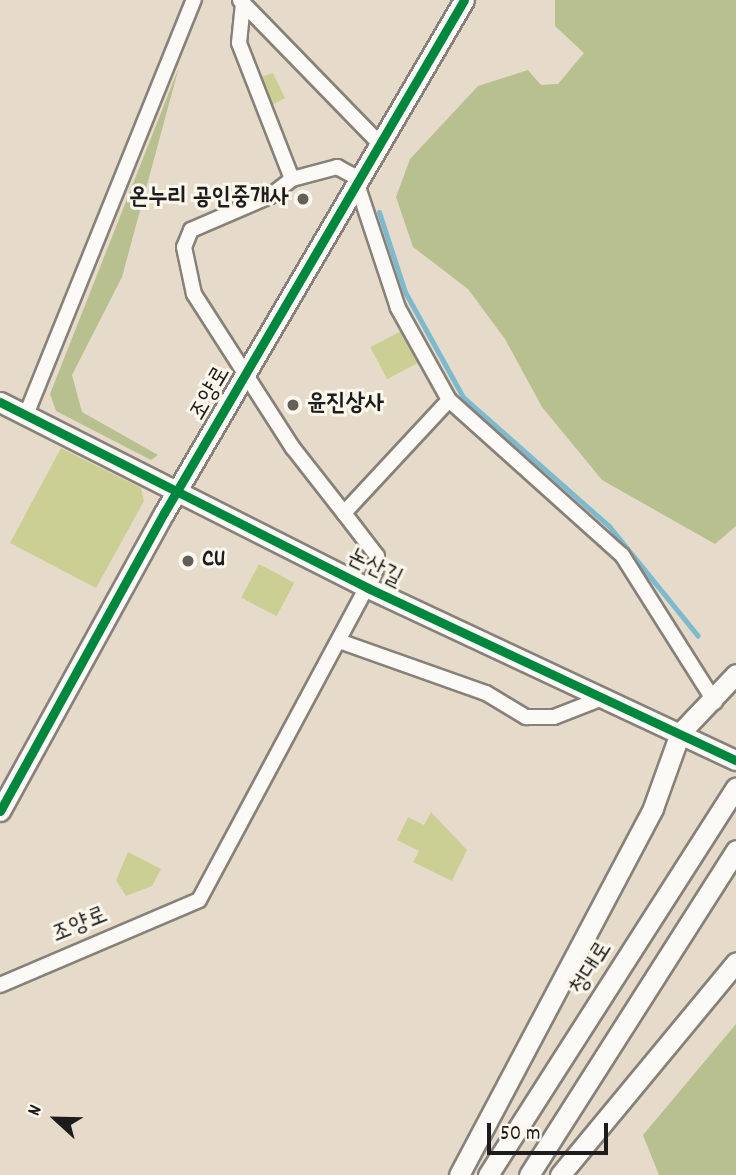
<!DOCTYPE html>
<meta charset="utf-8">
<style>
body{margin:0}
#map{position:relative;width:736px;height:1175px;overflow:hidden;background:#e6dbca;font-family:Dekko,"Poor Story",sans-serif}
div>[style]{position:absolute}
.green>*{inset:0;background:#cbcf94;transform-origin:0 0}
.forest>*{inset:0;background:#b7c08e}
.stream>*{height:5px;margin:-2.5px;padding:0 2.5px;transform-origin:2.5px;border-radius:2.5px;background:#7ebace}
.roads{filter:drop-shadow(2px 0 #878179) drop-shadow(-2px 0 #878179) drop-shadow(0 2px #878179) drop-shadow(0 -2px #878179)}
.street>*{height:14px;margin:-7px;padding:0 7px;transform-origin:7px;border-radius:7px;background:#fbfaf7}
.secondary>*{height:19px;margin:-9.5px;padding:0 9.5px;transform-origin:9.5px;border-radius:9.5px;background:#fbfaf7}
.cycleway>*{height:9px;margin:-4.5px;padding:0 4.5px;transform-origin:4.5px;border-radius:4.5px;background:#00873e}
.dots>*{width:19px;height:19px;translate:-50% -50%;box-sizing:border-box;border:4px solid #fbf7ec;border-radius:50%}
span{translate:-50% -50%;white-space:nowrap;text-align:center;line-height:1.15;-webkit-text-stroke:6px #fbf7ec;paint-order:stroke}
.poi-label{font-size:24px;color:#1c1c1c;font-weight:700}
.right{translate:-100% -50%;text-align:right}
.left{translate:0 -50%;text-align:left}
.street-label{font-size:24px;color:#1c1c1c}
.north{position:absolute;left:21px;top:1084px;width:70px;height:70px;-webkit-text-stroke:5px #fbf7ec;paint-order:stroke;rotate:292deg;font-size:19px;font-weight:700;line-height:28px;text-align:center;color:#1c1c1c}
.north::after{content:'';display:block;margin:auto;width:24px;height:32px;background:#1c1c1c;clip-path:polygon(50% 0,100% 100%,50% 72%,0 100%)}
.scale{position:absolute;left:487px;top:1123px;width:121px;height:32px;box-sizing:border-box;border:4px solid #1c1c1c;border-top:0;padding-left:9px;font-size:21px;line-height:24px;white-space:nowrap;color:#1c1c1c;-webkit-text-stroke:5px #fbf7ec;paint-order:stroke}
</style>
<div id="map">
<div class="green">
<i style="clip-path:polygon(273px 73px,285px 98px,272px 105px,261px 77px)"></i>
<i style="left:403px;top:330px;width:36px;height:37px;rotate:62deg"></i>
<i style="clip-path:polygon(61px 448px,141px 488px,144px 501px,96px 588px,10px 543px)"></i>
<i style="left:259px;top:564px;width:40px;height:38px;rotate:28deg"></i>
<i style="clip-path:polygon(431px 812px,467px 850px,452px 881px,413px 862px,419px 851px,397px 840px,408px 817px,424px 825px)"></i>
<i style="clip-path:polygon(128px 852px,161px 869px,152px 886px,126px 896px,116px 880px)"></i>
</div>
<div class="forest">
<i style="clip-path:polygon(555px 0,736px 0,736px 526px,715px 544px,602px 480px,542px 407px,505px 339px,468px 289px,413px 247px,396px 197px,410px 159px,478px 86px,528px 70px,541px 85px,558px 84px,584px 53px,555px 26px)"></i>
<i style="clip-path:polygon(179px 67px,122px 277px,72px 375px,82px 412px,158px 455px,151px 460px,56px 411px,50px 394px)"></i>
<i style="clip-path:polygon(736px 1024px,736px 1175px,659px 1175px,643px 1135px)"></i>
</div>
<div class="stream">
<i style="left:379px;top:212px;width:84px;rotate:72deg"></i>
<i style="left:405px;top:292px;width:120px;rotate:61.1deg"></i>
<i style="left:463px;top:397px;width:195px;rotate:41.5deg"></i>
<i style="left:609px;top:526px;width:141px;rotate:51deg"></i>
</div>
<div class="roads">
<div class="street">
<i style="left:240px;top:0;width:201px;rotate:45.8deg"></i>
<i style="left:243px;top:3px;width:40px;rotate:95.7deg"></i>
<i style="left:239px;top:43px;width:146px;rotate:68.7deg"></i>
<i style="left:292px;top:179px;width:28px;rotate:142deg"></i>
<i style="left:270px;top:196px;width:86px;rotate:156.7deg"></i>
<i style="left:191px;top:230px;width:18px;rotate:112deg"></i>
<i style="left:184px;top:247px;width:48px;rotate:78deg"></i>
<i style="left:194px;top:294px;width:183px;rotate:57.3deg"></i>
<i style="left:293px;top:448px;width:83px;rotate:51.9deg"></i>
<i style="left:292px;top:179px;width:47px;rotate:-14.9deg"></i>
<i style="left:337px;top:167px;width:26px;rotate:28deg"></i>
<i style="left:357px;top:184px;width:131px;rotate:71.7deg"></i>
<i style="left:398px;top:308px;width:105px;rotate:61deg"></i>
<i style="left:449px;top:400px;width:232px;rotate:41.9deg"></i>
<i style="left:622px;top:555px;width:174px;rotate:57.7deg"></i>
<i style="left:26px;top:415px;width:448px;rotate:-68deg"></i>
<i style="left:339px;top:641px;width:156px;rotate:19.5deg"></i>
<i style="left:486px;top:693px;width:47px;rotate:31deg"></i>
<i style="left:526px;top:717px;width:28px"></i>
<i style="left:554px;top:717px;width:53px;rotate:-21.2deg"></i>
<i style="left:0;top:985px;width:216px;rotate:-23.1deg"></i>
<i style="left:199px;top:900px;width:377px;rotate:-61.8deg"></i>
<i style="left:377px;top:568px;width:12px;rotate:-90deg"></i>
<i style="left:377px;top:556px;width:54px;rotate:-127.5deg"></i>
<i style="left:344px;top:513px;width:154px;rotate:-47.1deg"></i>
</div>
<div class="secondary">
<i style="left:0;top:402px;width:412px;rotate:26.8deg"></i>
<i style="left:368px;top:588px;width:406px;rotate:25.1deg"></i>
<i style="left:0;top:811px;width:340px;rotate:-61.2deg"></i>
<i style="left:164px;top:513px;width:594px;rotate:-59.68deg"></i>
<i style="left:459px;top:1175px;width:415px;rotate:-62.1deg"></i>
<i style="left:653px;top:808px;width:80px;rotate:-70.2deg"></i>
<i style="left:680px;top:733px;width:81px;rotate:-46.5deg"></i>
<i style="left:488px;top:1175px;width:460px;rotate:-57.4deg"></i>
<i style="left:529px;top:1175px;width:385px;rotate:-57.5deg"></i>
<i style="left:560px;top:1175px;width:276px;rotate:-50.4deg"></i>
</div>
</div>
<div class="cycleway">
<i style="left:0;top:402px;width:412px;rotate:26.8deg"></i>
<i style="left:368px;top:588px;width:406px;rotate:25.1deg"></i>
<i style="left:0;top:811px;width:340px;rotate:-61.2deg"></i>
<i style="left:164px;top:513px;width:594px;rotate:-59.68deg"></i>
</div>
<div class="dots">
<i style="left:303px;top:199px;background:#635f59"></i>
<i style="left:293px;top:405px;background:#635f59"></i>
<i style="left:188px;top:561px;background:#635f59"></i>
</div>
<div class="poi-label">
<span class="right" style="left:289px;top:199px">온누리 공인중개사</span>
<span class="left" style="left:307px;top:405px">윤진상사</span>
<span class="left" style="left:202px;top:561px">CU</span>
</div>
<div class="street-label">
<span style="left:211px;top:394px;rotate:-60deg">조양로</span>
<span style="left:374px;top:569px;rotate:26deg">논산길</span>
<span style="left:80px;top:926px;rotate:-22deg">조양로</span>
<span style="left:592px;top:969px;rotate:-58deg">청대로</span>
</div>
<div class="north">N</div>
<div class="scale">50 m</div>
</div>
